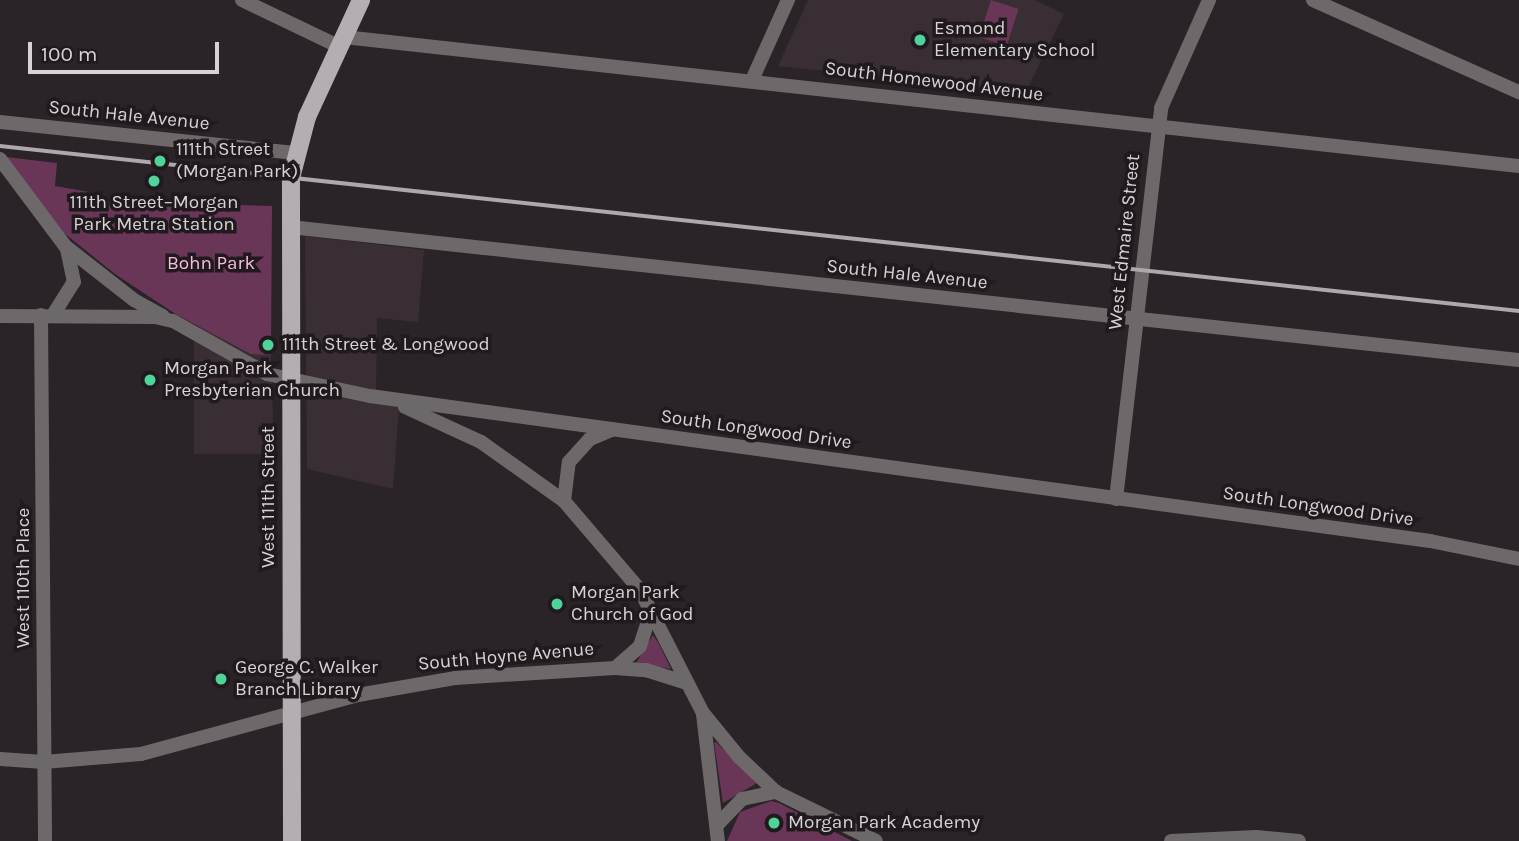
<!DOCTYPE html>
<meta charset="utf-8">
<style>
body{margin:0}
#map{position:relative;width:1519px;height:841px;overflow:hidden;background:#2a2327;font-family:Karla,sans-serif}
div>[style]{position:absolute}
.built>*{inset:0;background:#3a2e35}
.green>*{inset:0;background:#6a3658;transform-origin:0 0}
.minor>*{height:14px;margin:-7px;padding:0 7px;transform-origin:7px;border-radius:7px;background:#6d696b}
.major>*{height:18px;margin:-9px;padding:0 9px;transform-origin:9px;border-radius:9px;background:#b4adb1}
.rail>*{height:3.5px;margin:-1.75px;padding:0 1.75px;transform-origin:1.75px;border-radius:1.75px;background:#ada8ab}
.dots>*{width:19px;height:19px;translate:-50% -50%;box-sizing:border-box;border:4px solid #201a1e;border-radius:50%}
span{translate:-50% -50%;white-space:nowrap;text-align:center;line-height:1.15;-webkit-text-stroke:7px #201a1e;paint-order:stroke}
.poi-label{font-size:19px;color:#d7d3d5}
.left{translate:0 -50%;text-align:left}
.street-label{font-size:19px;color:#d7d3d5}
.park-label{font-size:19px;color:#f9bbe2}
.scale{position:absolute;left:28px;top:42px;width:191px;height:32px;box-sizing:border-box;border:4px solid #d7d3d5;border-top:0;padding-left:9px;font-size:21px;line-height:24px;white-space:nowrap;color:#d7d3d5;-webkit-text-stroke:5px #201a1e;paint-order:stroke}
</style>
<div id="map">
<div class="built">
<i style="clip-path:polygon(808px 0,1035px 0,1064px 14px,1026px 92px,778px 66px)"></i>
<i style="clip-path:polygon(305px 236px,424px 250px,418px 322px,377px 318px,376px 397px,399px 406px,393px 489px,307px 469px)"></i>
<i style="clip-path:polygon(194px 325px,271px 355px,274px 454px,194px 454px)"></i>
</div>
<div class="green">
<i style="left:991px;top:0;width:29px;height:39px;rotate:18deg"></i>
<i style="clip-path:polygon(6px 157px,57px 163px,55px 186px,89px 192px,122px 207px,161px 203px,272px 206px,271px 355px,251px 354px,177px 315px,115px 274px,64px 233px)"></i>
<i style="clip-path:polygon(653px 635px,659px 644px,671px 669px,636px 663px)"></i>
<i style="clip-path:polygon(716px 742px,757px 783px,723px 803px,714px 743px)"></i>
<i style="clip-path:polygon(771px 801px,779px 803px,852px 841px,727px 841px,740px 812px)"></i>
</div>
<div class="minor">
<i style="left:242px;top:0;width:109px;rotate:25.6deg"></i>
<i style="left:1313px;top:0;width:226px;rotate:24.1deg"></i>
<i style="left:344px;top:37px;width:1182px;rotate:6.27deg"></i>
<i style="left:752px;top:80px;width:88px;rotate:-65.8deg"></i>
<i style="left:0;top:122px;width:297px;rotate:6deg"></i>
<i style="left:0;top:159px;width:109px;rotate:53.2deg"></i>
<i style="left:65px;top:246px;width:88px;rotate:38deg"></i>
<i style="left:134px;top:300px;width:33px;rotate:29deg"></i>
<i style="left:290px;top:227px;width:1236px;rotate:6.18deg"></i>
<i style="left:41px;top:315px;width:526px;rotate:89.56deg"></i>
<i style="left:53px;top:315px;width:39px;rotate:-58deg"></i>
<i style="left:74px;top:282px;width:33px;rotate:-102deg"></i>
<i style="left:0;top:316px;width:155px;rotate:0.4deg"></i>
<i style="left:155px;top:317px;width:18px;rotate:13deg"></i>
<i style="left:173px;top:321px;width:108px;rotate:29.4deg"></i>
<i style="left:267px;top:374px;width:105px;rotate:12.1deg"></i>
<i style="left:370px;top:396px;width:1070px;rotate:7.79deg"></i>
<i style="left:1430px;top:541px;width:91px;rotate:11.4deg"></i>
<i style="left:405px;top:407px;width:84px;rotate:24.7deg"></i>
<i style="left:481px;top:442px;width:102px;rotate:35.4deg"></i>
<i style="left:564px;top:501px;width:117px;rotate:49.5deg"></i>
<i style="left:640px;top:590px;width:138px;rotate:62.9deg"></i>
<i style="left:703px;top:713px;width:57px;rotate:50.7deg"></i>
<i style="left:739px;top:757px;width:51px;rotate:43.4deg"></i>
<i style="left:776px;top:792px;width:111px;rotate:26.1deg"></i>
<i style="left:1116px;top:499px;width:394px;rotate:-83.4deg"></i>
<i style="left:1161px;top:108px;width:118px;rotate:-66deg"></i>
<i style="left:564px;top:501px;width:39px;rotate:-83deg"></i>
<i style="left:569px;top:462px;width:31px;rotate:-48deg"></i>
<i style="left:590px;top:439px;width:25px;rotate:-23deg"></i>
<i style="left:615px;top:668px;width:33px;rotate:-41deg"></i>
<i style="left:640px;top:646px;width:38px;rotate:-72deg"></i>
<i style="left:703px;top:714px;width:128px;rotate:83.3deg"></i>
<i style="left:0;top:759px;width:44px;rotate:3.9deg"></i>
<i style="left:44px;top:762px;width:97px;rotate:-4.7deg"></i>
<i style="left:141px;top:754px;width:225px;rotate:-15.2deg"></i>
<i style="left:358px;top:695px;width:98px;rotate:-9.9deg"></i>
<i style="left:455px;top:678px;width:160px;rotate:-3.6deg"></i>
<i style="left:615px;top:668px;width:31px;rotate:4deg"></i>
<i style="left:646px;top:670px;width:43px;rotate:17.6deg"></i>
<i style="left:719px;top:823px;width:33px;rotate:-46deg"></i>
<i style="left:742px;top:799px;width:35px;rotate:-12deg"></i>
<i style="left:1171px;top:841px;width:85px;rotate:-2.7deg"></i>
<i style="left:1256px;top:837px;width:43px;rotate:5.3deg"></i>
</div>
<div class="major">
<i style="left:292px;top:841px;width:663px;rotate:-90.09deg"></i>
<i style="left:291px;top:178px;width:63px;rotate:-75.3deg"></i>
<i style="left:307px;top:117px;width:129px;rotate:-65.2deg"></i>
</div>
<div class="rail">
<i style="left:0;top:146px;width:1528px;rotate:6.2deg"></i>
</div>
<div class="dots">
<i style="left:920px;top:40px;background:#4ed399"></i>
<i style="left:160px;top:161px;background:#4ed399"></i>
<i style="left:154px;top:181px;background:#4ed399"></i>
<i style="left:268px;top:345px;background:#4ed399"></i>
<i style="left:150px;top:380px;background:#4ed399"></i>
<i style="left:557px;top:604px;background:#4ed399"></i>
<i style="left:221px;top:679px;background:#4ed399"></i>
<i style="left:774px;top:823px;background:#4ed399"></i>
</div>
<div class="poi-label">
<span class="left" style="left:934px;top:40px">Esmond<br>Elementary School</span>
<span class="left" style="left:176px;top:161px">111th Street<br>(Morgan Park)</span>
<span style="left:154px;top:214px">111th Street–Morgan<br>Park Metra Station</span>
<span class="left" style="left:282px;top:345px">111th Street &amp; Longwood</span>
<span class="left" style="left:164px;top:380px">Morgan Park<br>Presbyterian Church</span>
<span class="left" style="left:571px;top:604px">Morgan Park<br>Church of God</span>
<span class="left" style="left:235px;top:679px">George C. Walker<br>Branch Library</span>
<span class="left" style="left:788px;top:823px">Morgan Park Academy</span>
</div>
<div class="street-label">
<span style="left:934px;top:82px;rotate:7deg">South Homewood Avenue</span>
<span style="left:129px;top:116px;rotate:6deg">South Hale Avenue</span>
<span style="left:1125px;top:242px;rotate:-84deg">West Edmaire Street</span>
<span style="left:907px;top:275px;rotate:6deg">South Hale Avenue</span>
<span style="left:756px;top:430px;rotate:8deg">South Longwood Drive</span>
<span style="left:269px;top:497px;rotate:-90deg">West 111th Street</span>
<span style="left:1318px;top:507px;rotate:8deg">South Longwood Drive</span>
<span style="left:24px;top:578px;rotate:-90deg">West 110th Place</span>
<span style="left:506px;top:657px;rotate:-5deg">South Hoyne Avenue</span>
</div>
<div class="park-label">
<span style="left:211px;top:264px">Bohn Park</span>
</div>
<div class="scale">100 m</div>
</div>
